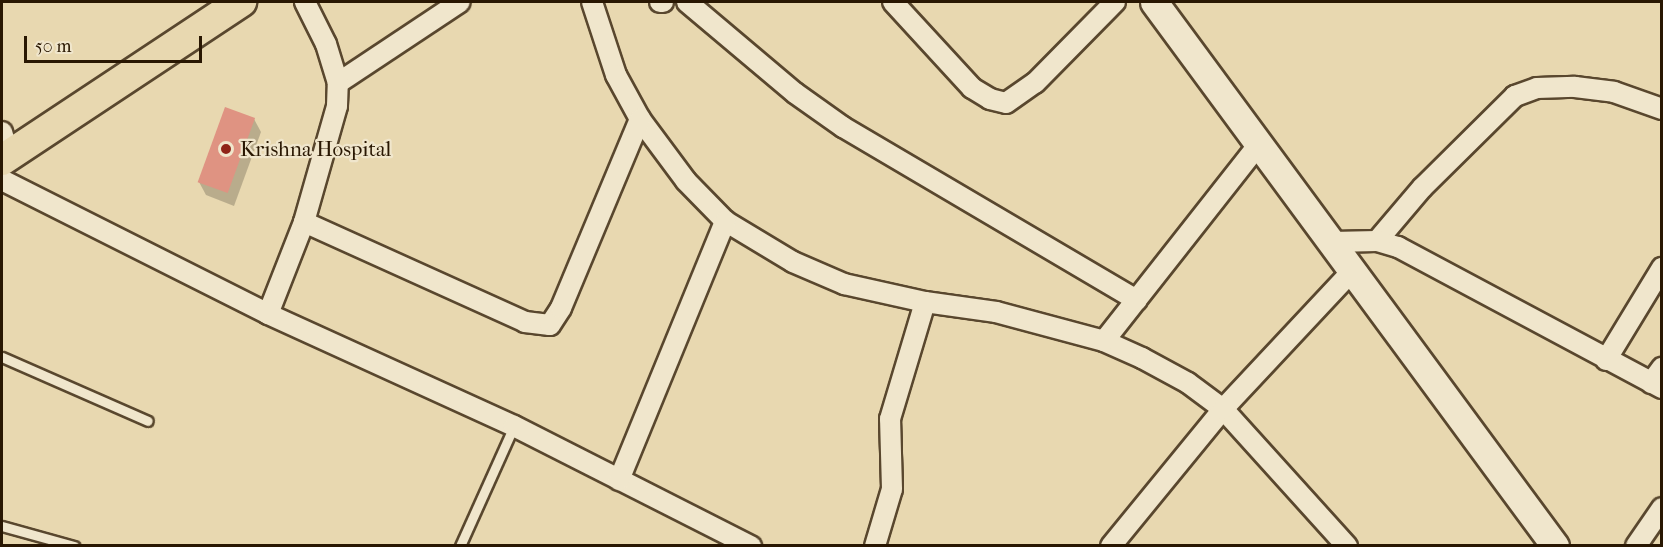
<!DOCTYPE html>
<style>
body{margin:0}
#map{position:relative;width:1663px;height:547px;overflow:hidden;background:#e8d8b0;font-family:"IM FELL French Canon",serif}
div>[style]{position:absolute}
.shadow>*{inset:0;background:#0003}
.building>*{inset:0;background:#df9382;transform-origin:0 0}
.roads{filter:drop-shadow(2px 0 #59472e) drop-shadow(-2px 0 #59472e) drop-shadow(0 2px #59472e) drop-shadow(0 -2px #59472e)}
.lane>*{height:9px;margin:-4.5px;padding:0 4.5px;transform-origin:4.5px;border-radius:4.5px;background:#f0e6cc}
.street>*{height:20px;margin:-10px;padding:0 10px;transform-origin:10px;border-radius:10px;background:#f0e6cc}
.secondary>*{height:27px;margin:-13.5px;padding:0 13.5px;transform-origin:13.5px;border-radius:13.5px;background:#f0e6cc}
.primary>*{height:30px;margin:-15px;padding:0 15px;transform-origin:15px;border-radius:15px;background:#e8d8b0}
.dots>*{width:16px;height:16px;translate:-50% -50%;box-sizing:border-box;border:3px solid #f0e6cc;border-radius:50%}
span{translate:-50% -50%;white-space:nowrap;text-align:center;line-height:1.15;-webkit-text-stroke:4.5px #f0e6cc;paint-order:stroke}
.poi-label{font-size:21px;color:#291702}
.left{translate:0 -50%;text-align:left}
.frame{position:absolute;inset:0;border:3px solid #291702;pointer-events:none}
.scale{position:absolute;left:24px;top:36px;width:178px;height:27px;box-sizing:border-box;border:3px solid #291702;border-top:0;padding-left:8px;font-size:18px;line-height:21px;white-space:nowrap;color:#291702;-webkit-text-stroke:4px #f0e6cc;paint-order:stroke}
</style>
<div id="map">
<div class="shadow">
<i style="clip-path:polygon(254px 119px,261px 132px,234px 206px,206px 195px,199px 182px)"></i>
</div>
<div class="building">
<i style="left:225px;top:107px;width:32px;height:80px;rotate:20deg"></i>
</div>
<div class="roads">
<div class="lane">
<i style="left:2px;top:357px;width:159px;rotate:23.7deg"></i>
<i style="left:2px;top:526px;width:75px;rotate:15.5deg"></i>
<i style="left:460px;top:546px;width:132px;rotate:-65.8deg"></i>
</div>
<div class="street">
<i style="left:592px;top:2px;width:77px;rotate:71.8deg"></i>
<i style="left:616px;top:75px;width:50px;rotate:61.4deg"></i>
<i style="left:640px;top:119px;width:77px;rotate:53.4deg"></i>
<i style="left:686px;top:181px;width:56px;rotate:45.7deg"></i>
<i style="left:725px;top:221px;width:79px;rotate:31.1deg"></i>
<i style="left:793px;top:262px;width:56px;rotate:23.3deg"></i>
<i style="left:844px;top:284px;width:83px;rotate:12.5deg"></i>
<i style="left:925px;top:302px;width:72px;rotate:8deg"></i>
<i style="left:996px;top:312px;width:112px;rotate:15deg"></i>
<i style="left:1104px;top:341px;width:42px;rotate:24.1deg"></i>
<i style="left:1142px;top:358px;width:52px;rotate:28.5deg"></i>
<i style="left:1188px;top:383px;width:44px;rotate:36.6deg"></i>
<i style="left:1223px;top:409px;width:185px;rotate:47.9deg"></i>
<i style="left:660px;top:2px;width:3px"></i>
<i style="left:687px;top:2px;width:141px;rotate:40.1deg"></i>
<i style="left:795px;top:93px;width:59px;rotate:35.3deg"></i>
<i style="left:843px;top:127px;width:341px;rotate:30.5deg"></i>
<i style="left:893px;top:2px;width:117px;rotate:47.4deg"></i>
<i style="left:972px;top:88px;width:21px;rotate:31deg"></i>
<i style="left:990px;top:99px;width:16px;rotate:14deg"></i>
<i style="left:1006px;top:103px;width:35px;rotate:-35deg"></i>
<i style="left:1035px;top:83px;width:114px;rotate:-45.4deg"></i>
<i style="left:338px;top:83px;width:146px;rotate:-33.6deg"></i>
<i style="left:2px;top:132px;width:24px;rotate:73deg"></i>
<i style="left:2px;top:180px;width:298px;rotate:26.7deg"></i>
<i style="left:268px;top:314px;width:270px;rotate:24.5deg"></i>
<i style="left:514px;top:426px;width:266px;rotate:26.9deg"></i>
<i style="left:304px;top:222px;width:243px;rotate:24.3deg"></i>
<i style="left:525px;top:322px;width:25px;rotate:7deg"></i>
<i style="left:550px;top:325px;width:20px;rotate:-57deg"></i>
<i style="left:561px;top:308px;width:205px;rotate:-67.3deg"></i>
<i style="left:1377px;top:241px;width:70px;rotate:-49.7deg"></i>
<i style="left:1422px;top:188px;width:131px;rotate:-44.7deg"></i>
<i style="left:1515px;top:96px;width:23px;rotate:-20deg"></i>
<i style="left:1537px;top:88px;width:38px;rotate:-2deg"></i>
<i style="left:1575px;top:87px;width:39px;rotate:7deg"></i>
<i style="left:1614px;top:92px;width:51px;rotate:19.5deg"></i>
<i style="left:1332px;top:242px;width:45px;rotate:-1.3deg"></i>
<i style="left:1377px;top:241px;width:22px;rotate:16deg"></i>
<i style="left:1398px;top:247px;width:299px;rotate:28.1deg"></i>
<i style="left:268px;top:314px;width:99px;rotate:-68.6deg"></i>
<i style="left:304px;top:222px;width:121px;rotate:-74.1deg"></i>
<i style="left:337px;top:106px;width:23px;rotate:-88deg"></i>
<i style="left:338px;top:83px;width:41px;rotate:-107.1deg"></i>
<i style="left:326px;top:44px;width:47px;rotate:-116.6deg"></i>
<i style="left:1104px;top:341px;width:251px;rotate:-51.8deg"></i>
<i style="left:1606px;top:360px;width:108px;rotate:-58.7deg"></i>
<i style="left:1651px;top:383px;width:19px;rotate:-54deg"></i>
<i style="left:619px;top:480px;width:280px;rotate:-67.7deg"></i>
<i style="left:875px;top:546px;width:59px;rotate:-73.4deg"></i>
<i style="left:892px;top:489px;width:70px;rotate:-91.6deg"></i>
<i style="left:890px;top:419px;width:122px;rotate:-73.3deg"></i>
<i style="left:1111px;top:546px;width:177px;rotate:-50.7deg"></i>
<i style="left:1223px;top:409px;width:190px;rotate:-46.9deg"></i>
<i style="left:1636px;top:546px;width:46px;rotate:-55.6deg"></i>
</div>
<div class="secondary">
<i style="left:1154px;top:2px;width:676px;rotate:53.6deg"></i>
</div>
<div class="primary">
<i style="left:2px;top:160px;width:287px;rotate:-33.5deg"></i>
</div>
</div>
<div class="dots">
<i style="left:226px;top:149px;background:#8f2418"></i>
</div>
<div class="poi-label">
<span class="left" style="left:240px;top:149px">Krishna Hospital</span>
</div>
<div class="frame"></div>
<div class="scale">50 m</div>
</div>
